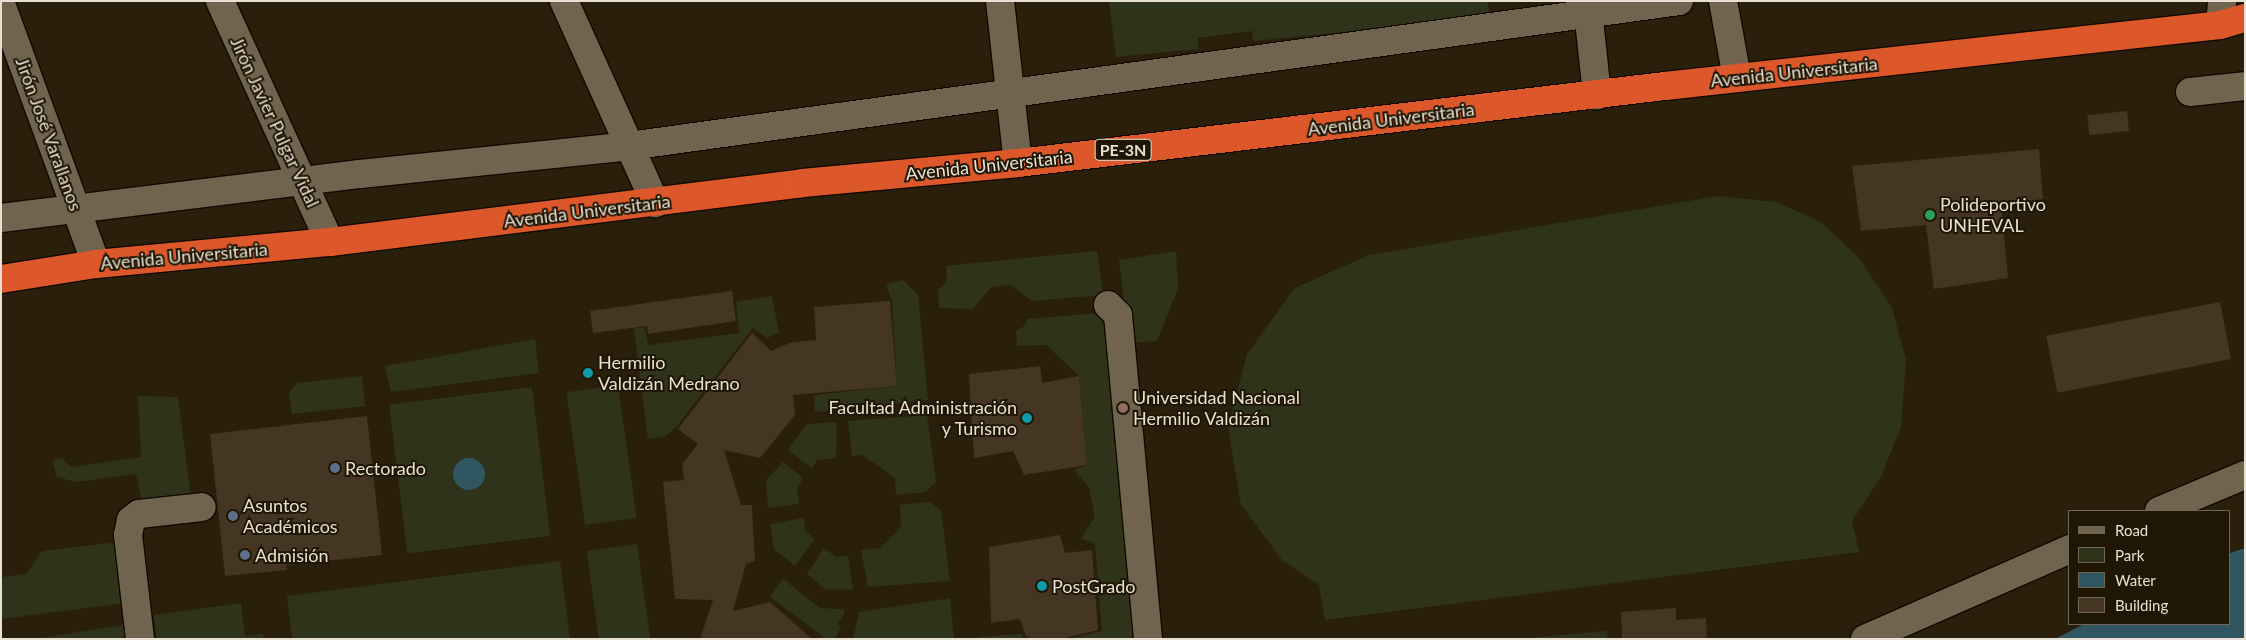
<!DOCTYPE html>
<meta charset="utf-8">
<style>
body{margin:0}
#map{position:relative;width:2246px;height:640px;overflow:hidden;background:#291f0a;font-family:Lato,sans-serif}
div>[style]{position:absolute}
.green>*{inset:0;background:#2f331a;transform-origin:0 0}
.water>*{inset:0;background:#305661}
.round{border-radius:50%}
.building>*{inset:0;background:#443622;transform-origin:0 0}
.roads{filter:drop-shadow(1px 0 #110900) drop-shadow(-1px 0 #110900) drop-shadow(0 1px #110900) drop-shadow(0 -1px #110900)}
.street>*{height:28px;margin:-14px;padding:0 14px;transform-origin:14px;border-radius:14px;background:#70644e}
.highway>*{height:28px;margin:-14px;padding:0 14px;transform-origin:14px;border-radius:14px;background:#dc582b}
.dots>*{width:14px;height:14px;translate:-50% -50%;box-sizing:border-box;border:2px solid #1f1603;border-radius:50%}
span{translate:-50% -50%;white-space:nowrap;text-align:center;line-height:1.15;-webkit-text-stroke:4px #1f1603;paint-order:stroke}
.shield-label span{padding:1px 4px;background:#1f1603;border:1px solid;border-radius:4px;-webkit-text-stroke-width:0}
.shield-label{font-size:16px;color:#e7e0d3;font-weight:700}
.street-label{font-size:18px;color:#e7e0d3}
.poi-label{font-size:18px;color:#e7e0d3}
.left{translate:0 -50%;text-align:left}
.right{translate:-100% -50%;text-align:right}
.frame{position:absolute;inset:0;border:2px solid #e7e0d3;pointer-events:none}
.legend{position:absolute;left:2068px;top:510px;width:162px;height:115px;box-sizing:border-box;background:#1f1603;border:1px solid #6f6756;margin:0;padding:6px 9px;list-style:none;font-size:15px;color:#e7e0d3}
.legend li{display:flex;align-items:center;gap:10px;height:25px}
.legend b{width:25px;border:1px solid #6f6756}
</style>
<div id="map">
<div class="green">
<i style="clip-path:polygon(1109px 1px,1488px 1px,1490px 18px,1253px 41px,1252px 31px,1198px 38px,1198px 49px,1116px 57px)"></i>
<i style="clip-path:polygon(1718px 196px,1776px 202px,1821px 222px,1858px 257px,1892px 308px,1906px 359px,1901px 427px,1881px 477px,1852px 521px,1859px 552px,1325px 620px,1319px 585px,1282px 560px,1241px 505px,1228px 427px,1247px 354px,1295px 288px,1369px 255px)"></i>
<i style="clip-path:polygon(1097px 251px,1103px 295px,1032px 301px,1011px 285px,991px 287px,973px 309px,939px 308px,938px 290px,947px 281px,946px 266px)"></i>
<i style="clip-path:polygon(1176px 251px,1178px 288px,1157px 341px,1129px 343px,1119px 260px)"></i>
<i style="clip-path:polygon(903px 280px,918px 295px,928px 400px,815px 412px,814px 395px,897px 386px,892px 301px,886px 284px)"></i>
<i style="clip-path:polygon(772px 296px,779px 333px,767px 338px,753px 328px,676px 427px,666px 436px,648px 439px,634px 329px,645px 327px,648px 345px,739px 333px,736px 302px)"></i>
<i style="clip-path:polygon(1098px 313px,1109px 321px,1141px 639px,1068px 639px,1102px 631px,1095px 544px,1081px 538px,1095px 516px,1089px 488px,1074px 470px,1087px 465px,1079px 376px,1046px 345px,1017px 346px,1016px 331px,1023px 327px,1028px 319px)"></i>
<i style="clip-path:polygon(535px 339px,539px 373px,391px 392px,385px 366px)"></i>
<i style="clip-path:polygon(362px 376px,365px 406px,292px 414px,289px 393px,297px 383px)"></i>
<i style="left:618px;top:385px;width:134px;height:52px;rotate:82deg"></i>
<i style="left:532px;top:387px;width:150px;height:144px;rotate:83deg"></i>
<i style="clip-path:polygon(138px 396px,178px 397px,191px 498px,142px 502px,136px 474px,76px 482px,57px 477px,52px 460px,62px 458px,71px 467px,141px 457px)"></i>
<i style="clip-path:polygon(927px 415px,936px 482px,925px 492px,896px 495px,895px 478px,862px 455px,852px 456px,848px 421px)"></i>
<i style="clip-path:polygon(837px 422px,836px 458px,817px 460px,812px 469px,788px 450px,807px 424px)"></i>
<i style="clip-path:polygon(783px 462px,803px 478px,797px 489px,799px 504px,768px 508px,766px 480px)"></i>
<i style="clip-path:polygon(930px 502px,941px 510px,950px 581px,868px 587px,861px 550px,880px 548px,901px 527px,900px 505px)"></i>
<i style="clip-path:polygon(804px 518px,805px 531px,815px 539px,795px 566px,774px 549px,770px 524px)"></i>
<i style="clip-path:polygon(119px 542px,126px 603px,1px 619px,1px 577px,26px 574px,42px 551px)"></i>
<i style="left:637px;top:544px;width:96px;height:51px;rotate:82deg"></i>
<i style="clip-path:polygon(824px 548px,836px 557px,848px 556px,853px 589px,826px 590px,807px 574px)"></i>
<i style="clip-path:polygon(560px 561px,570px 639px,292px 639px,287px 596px)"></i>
<i style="clip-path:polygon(783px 579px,820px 608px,843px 609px,845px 612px,838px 623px,841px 629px,834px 639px,826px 639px,770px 597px)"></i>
<i style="clip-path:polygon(950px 598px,954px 639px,853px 639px,859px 612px)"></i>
<i style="clip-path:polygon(241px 603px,245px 636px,263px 634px,264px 639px,157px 639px,154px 615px)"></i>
<i style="clip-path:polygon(130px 624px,132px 639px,33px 639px)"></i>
<i style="clip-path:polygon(1607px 631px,1608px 639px,1514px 639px)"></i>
<i style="clip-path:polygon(1021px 634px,1025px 639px,978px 639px,978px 637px)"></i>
</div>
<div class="water">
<i class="round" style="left:453px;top:458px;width:32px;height:32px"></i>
<i style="clip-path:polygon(2245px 548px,2245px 639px,2055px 639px,2084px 624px,2230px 624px,2230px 553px)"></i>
</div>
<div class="building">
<i style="left:2127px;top:111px;width:20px;height:40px;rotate:84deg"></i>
<i style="clip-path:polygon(2039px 149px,2043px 199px,2001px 204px,2008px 278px,1934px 289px,1926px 225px,1861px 231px,1852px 166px)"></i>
<i style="clip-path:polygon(732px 291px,736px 321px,648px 334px,647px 326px,593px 333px,590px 311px)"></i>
<i style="clip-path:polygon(890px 301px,897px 386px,793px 395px,795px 415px,760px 458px,724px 450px,741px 505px,752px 505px,755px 561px,746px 564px,733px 611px,770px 602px,812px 639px,700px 639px,713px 600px,675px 599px,663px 482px,684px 480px,682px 464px,698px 444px,678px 429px,752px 333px,771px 351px,792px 342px,816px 340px,814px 307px)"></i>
<i style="left:2220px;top:302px;width:58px;height:177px;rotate:79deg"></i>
<i style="clip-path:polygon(1040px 366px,1042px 383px,1079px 376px,1087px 465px,1024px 475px,1013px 451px,974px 458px,969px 374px)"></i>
<i style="clip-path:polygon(367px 416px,382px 555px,286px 565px,287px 570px,225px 576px,210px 434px)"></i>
<i style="clip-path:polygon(1060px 535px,1065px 553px,1092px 550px,1098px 630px,1061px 639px,1032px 639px,1026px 636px,1020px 619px,991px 623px,989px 547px)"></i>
<i style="clip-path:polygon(1676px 608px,1676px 620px,1706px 618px,1707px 639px,1622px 639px,1621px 612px)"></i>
</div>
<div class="roads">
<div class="street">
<i style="left:220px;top:1px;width:265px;rotate:65.5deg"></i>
<i style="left:564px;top:1px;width:222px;rotate:65.7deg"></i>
<i style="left:1000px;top:1px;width:163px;rotate:83.7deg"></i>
<i style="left:1587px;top:1px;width:95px;rotate:83.9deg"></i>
<i style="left:1723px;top:1px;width:78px;rotate:79.7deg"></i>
<i style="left:1px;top:4px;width:277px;rotate:69.9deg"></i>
<i style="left:2220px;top:25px;width:24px;rotate:-85deg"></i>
<i style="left:2190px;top:92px;width:55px;rotate:-6.2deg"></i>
<i style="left:1px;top:218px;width:362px;rotate:-7deg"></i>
<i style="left:360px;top:174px;width:270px;rotate:-5.9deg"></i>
<i style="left:629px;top:146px;width:1060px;rotate:-7.86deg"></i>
<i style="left:1108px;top:305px;width:14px;rotate:45deg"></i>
<i style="left:1118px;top:315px;width:325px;rotate:84.7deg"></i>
<i style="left:2159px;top:511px;width:93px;rotate:-22.7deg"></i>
<i style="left:140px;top:639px;width:105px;rotate:-96.6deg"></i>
<i style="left:128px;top:535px;width:15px;rotate:-79deg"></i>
<i style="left:131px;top:520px;width:10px;rotate:-37deg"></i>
<i style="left:139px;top:514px;width:63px;rotate:-6.3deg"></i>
<i style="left:1865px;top:639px;width:224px;rotate:-23.7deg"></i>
</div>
<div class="highway">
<i style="left:1px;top:279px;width:96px;rotate:-9deg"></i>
<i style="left:96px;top:264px;width:235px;rotate:-5.4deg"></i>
<i style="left:330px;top:242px;width:477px;rotate:-7.1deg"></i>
<i style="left:803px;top:183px;width:216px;rotate:-5.3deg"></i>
<i style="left:1018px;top:163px;width:652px;rotate:-6.79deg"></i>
<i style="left:1665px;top:86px;width:558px;rotate:-6.27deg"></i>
<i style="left:2220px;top:25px;width:26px;rotate:-16deg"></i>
</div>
</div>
<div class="dots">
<i style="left:1930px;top:215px;background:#2e9e5b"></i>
<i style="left:588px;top:373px;background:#0f9aa8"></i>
<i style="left:1123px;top:408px;background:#8d6e63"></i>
<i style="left:1027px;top:418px;background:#0f9aa8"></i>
<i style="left:335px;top:468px;background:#5c6f8a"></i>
<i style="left:233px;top:516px;background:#5c6f8a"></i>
<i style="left:245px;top:555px;background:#5c6f8a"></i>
<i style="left:1042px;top:586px;background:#0f9aa8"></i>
</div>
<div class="shield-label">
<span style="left:1123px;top:150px">PE-3N</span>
</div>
<div class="street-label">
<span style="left:1794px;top:72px;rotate:-6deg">Avenida Universitaria</span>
<span style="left:1391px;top:119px;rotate:-7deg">Avenida Universitaria</span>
<span style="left:275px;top:122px;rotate:65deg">Jirón Javier Pulgar Vidal</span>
<span style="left:49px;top:134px;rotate:70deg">Jirón José Varallanos</span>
<span style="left:989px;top:165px;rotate:-6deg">Avenida Universitaria</span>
<span style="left:587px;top:211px;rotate:-7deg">Avenida Universitaria</span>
<span style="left:184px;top:256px;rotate:-5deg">Avenida Universitaria</span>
</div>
<div class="poi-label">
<span class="left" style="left:1940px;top:215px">Polideportivo<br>UNHEVAL</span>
<span class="left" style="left:598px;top:373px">Hermilio<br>Valdizán Medrano</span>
<span class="left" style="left:1133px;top:408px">Universidad Nacional<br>Hermilio Valdizán</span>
<span class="right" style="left:1017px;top:418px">Facultad Administración<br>y Turismo</span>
<span class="left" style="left:345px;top:468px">Rectorado</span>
<span class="left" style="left:243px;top:516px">Asuntos<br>Académicos</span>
<span class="left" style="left:255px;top:555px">Admisión</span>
<span class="left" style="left:1052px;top:586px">PostGrado</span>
</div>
<div class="frame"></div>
<ul class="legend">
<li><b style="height:6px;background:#70644e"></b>Road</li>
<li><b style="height:14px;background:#2f331a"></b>Park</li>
<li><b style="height:14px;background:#305661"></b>Water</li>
<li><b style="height:14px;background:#443622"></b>Building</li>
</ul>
</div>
